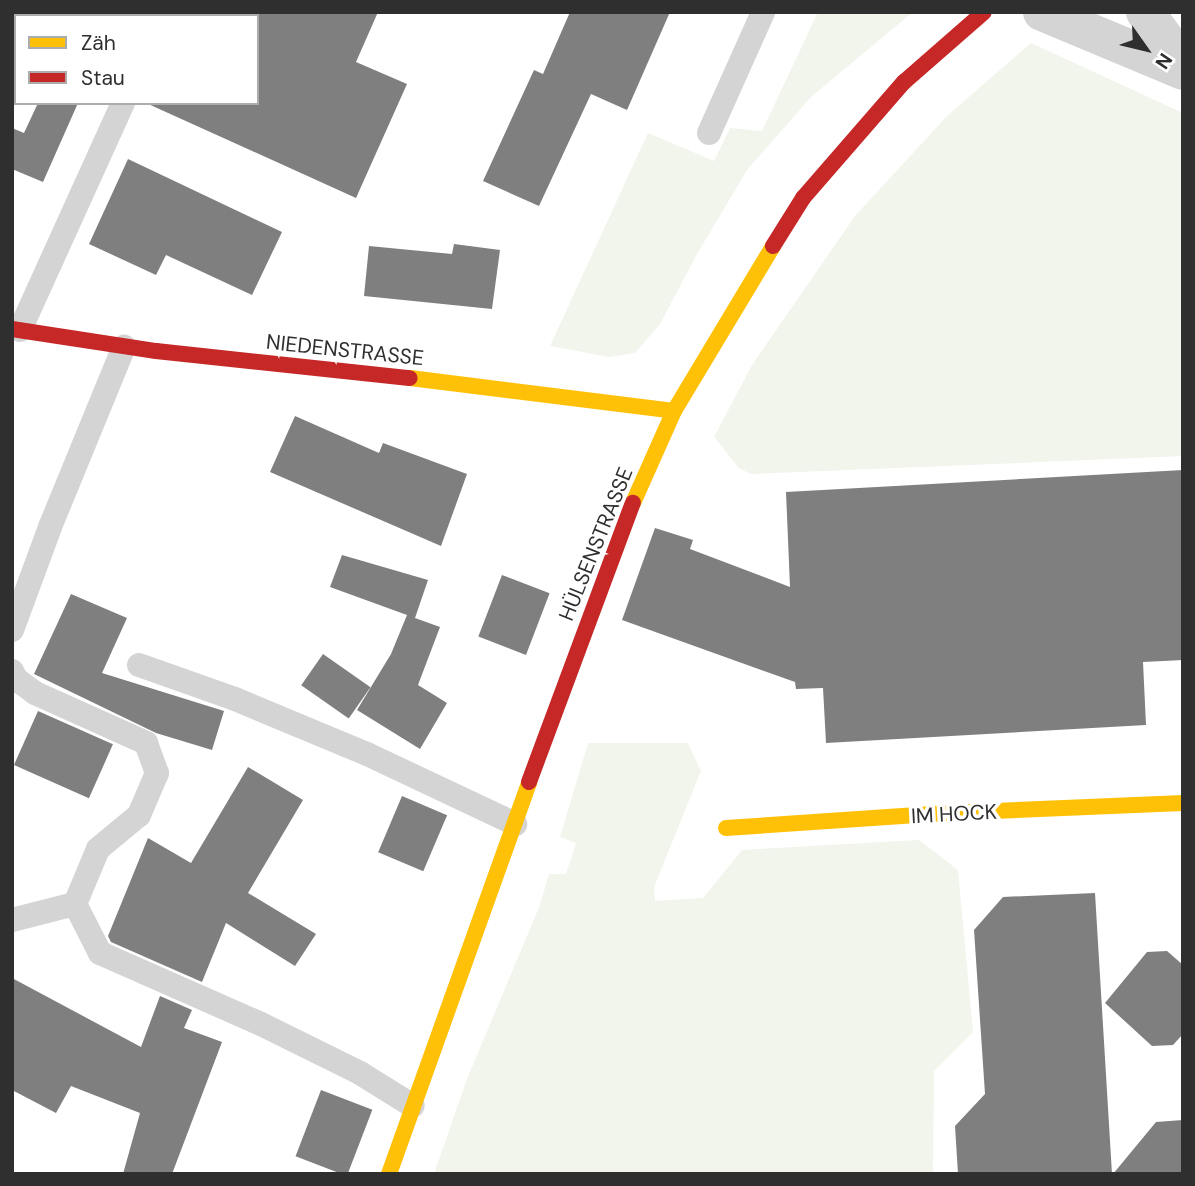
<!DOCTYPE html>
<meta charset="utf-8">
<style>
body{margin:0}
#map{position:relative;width:1195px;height:1186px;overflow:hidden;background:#fff;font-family:"DM Sans",sans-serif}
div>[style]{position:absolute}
.green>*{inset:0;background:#f1f5ec}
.building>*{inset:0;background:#7f7f7f;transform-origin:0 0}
.lane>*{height:24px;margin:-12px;padding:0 12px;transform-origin:12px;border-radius:12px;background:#d4d4d4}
.street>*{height:38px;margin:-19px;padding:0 19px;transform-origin:19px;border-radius:19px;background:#d4d4d4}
.slow>*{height:16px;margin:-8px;padding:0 8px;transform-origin:8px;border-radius:8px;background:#ffc107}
.jam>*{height:16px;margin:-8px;padding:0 8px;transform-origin:8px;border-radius:8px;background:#c62828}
span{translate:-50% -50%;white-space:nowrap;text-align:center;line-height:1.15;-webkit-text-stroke:7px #fff;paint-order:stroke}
.street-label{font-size:21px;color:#2f2f2f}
.frame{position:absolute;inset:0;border:14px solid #2f2f2f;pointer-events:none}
.legend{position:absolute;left:14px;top:14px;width:245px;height:91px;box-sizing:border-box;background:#fff;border:2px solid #acacac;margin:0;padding:9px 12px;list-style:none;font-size:21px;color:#2f2f2f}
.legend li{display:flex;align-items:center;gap:14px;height:35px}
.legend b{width:35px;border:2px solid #acacac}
.north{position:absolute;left:1111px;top:14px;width:70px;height:70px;-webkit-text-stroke:5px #fff;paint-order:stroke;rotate:124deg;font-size:19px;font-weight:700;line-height:28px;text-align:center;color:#2f2f2f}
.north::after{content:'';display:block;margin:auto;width:24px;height:32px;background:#2f2f2f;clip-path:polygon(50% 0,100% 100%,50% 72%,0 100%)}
</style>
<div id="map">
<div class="green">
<i style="clip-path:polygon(818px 12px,913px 12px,811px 97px,747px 170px,697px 254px,660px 324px,635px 353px,609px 357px,550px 346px,648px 133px,714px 161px,730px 128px,762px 131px)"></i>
<i style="clip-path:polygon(1031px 43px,1183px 113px,1183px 456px,751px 474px,739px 468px,714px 437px,752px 365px,855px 216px,947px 116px)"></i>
<i style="clip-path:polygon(588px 743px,688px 743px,701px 771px,654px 887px,655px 901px,703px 898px,742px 850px,919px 840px,958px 870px,973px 1032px,934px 1071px,933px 1174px,434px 1174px,467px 1079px,540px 905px,549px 874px,566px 874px,576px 843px,560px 837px)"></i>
</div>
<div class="building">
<i style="clip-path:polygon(257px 12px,378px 12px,356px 62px,407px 84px,356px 198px,146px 103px,257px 103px)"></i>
<i style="clip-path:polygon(570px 12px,670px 12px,627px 110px,591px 94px,539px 206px,483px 181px,534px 70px,543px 74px)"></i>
<i style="clip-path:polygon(38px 103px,78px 103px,43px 182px,12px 169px,12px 128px,24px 133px)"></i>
<i style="clip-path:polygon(128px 159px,282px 232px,252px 295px,166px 255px,156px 275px,89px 244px)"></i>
<i style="clip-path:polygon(454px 244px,500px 250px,492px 309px,364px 296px,369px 246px,452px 254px)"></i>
<i style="clip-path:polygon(295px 416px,379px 453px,383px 443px,467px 474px,441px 546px,270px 472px)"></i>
<i style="clip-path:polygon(1183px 470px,1183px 660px,1143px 662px,1146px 725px,826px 743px,823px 688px,796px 689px,795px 682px,622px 620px,655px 528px,693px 540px,690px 549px,790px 587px,786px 492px)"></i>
<i style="clip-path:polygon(342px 555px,428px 580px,415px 618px,440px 627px,418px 685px,447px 703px,420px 749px,357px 710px,391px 654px,407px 615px,330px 587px)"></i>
<i style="left:502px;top:575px;width:51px;height:66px;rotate:21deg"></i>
<i style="clip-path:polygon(71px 594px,127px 618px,102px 673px,224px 711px,212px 750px,156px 733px,34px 674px)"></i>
<i style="left:323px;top:654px;width:58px;height:38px;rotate:35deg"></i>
<i style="left:38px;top:711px;width:82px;height:59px;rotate:24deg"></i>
<i style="clip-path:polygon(248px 767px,303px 800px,248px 893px,316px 934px,295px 966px,226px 923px,202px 982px,111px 942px,108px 936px,148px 838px,191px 863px)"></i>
<i style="left:402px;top:796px;width:49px;height:61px;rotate:23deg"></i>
<i style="clip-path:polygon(1095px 893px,1112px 1174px,958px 1174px,955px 1126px,985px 1094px,974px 930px,1003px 897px)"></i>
<i style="clip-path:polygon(1167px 951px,1183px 965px,1183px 1034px,1173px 1045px,1152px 1046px,1105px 1003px,1147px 952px)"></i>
<i style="clip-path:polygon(12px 978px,141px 1047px,160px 996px,192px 1010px,184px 1028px,222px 1042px,172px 1174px,123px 1174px,140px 1113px,71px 1086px,56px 1113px,12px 1090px)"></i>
<i style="left:321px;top:1090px;width:55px;height:71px;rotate:21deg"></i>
<i style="clip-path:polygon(1183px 1120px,1183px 1174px,1113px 1174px,1156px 1122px)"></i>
</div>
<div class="lane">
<i style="left:162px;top:16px;width:4px;rotate:-63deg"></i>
<i style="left:709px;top:133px;width:133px;rotate:-65.9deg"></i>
<i style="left:20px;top:330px;width:249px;rotate:-65.6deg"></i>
<i style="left:12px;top:630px;width:110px;rotate:-69.7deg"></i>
<i style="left:50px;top:527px;width:195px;rotate:-67.7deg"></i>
<i style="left:139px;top:665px;width:102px;rotate:19.5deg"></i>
<i style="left:235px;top:699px;width:143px;rotate:22.6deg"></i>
<i style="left:367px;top:754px;width:164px;rotate:25.3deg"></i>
<i style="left:12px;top:671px;width:9px;rotate:63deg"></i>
<i style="left:16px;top:679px;width:24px;rotate:36deg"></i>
<i style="left:35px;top:693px;width:122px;rotate:24.2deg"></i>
<i style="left:146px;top:743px;width:32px;rotate:70deg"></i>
<i style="left:157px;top:773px;width:46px;rotate:113.2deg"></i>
<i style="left:139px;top:815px;width:53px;rotate:140.3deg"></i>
<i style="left:98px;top:849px;width:60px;rotate:112.7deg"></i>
<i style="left:75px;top:904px;width:55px;rotate:63deg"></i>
<i style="left:100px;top:953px;width:176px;rotate:23.8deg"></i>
<i style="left:261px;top:1024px;width:110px;rotate:26.3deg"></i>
<i style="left:360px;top:1073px;width:62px;rotate:31.9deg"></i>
<i style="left:12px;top:920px;width:65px;rotate:-14.3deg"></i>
</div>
<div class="street">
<i style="left:1042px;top:12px;width:153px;rotate:22.7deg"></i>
<i style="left:1145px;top:12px;width:45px;rotate:53.1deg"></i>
<i style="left:1172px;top:48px;width:14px;rotate:39deg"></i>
</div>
<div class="slow">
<i style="left:410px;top:378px;width:266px;rotate:7.1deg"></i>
<i style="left:633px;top:503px;width:101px;rotate:-66deg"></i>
<i style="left:674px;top:411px;width:192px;rotate:-59deg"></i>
<i style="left:726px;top:828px;width:221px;rotate:-3.9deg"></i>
<i style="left:946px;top:813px;width:237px;rotate:-2.4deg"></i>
<i style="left:389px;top:1174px;width:416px;rotate:-70.3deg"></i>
</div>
<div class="jam">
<i style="left:773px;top:246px;width:57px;rotate:-58deg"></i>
<i style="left:803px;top:198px;width:154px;rotate:-49deg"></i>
<i style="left:904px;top:82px;width:106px;rotate:-41.2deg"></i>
<i style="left:12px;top:329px;width:146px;rotate:8.7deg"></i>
<i style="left:156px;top:351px;width:255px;rotate:6.1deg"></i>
<i style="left:529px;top:782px;width:298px;rotate:-69.6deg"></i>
</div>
<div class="street-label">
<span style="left:345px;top:350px;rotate:6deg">NIEDENSTRASSE</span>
<span style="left:596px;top:544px;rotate:-68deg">HÜLSENSTRASSE</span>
<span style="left:954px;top:814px;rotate:-3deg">IM HOCK</span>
</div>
<div class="frame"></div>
<ul class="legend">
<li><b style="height:9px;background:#ffc107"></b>Zäh</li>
<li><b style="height:9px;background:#c62828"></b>Stau</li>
</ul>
<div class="north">N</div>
</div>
